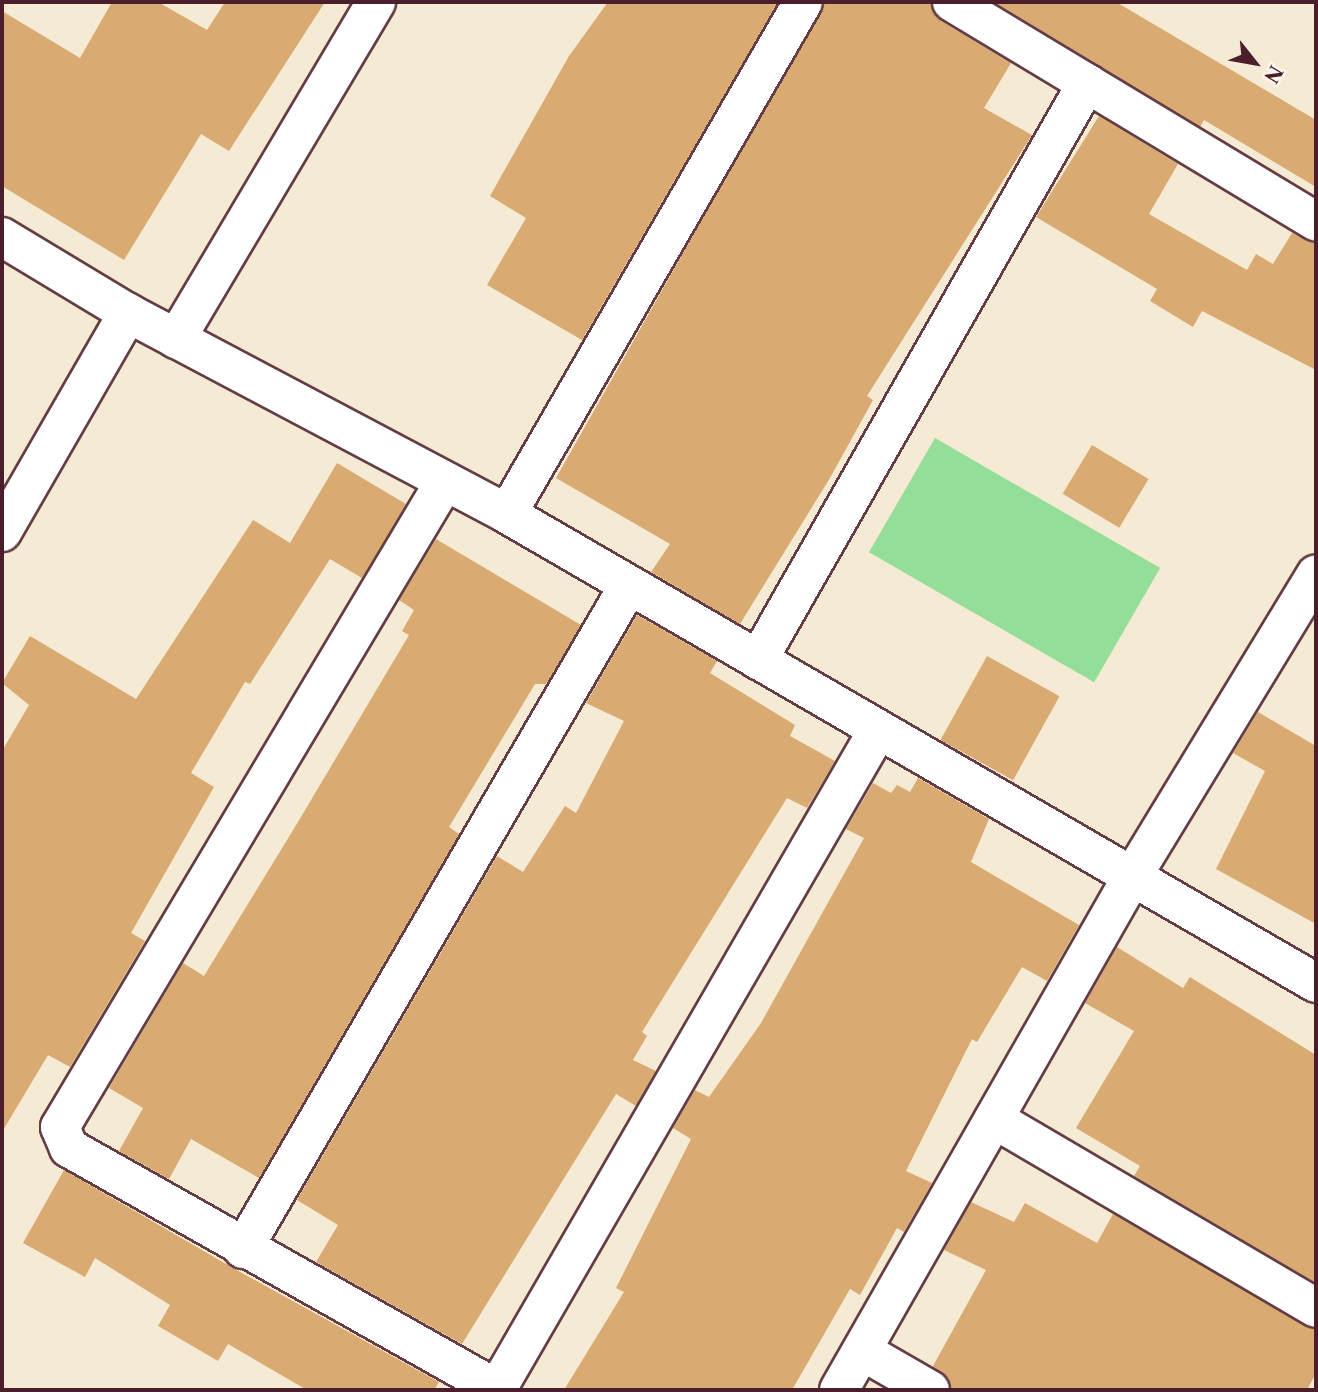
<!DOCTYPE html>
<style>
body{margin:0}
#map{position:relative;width:1318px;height:1392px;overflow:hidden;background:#f5ead3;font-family:"Libre Caslon Text",serif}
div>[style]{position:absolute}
.green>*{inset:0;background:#95de9a;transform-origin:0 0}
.building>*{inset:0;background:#d9ab72;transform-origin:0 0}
.roads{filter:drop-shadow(2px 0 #643d44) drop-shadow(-2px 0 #643d44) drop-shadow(0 2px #643d44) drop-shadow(0 -2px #643d44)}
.street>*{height:38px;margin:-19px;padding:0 19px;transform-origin:19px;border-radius:19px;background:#fff}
span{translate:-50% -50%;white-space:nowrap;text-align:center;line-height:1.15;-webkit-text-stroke:6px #fbf7ec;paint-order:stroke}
.frame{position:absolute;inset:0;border:4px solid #4a1f2b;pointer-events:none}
.north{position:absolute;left:1220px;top:28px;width:70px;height:70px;-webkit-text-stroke:5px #fbf7ec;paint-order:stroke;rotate:121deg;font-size:19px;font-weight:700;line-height:28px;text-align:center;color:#4a1f2b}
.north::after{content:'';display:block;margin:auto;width:24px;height:32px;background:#4a1f2b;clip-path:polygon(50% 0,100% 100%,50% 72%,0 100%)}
</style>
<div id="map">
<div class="green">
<i style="left:935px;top:438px;width:260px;height:132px;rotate:30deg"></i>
</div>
<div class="building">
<i style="clip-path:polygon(112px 2px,158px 2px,207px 30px,225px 2px,325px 2px,229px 151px,201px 134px,124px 260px,2px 186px,2px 11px,80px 58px)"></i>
<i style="clip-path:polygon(608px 2px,778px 2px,582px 340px,487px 285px,526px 218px,490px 196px,569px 56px)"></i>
<i style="clip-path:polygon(825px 2px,930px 2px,941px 21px,1011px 63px,984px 108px,1032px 135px,867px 396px,873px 400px,830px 478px,740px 624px,651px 572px,670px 544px,556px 478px)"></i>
<i style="clip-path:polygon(994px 2px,1116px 2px,1316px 120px,1316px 187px,1204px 120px,1200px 127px)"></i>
<i style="clip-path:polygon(1099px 116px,1178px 164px,1149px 214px,1247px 270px,1256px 254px,1273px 264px,1292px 233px,1316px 244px,1316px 370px,1202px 311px,1193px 327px,1150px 301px,1157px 289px,1036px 217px)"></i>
<i style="left:1092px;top:445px;width:66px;height:57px;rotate:31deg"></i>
<i style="clip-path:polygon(337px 463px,406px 504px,362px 578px,330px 559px,250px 684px,245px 682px,191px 773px,214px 787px,131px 933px,145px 941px,70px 1067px,48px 1055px,2px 1132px,2px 751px,29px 705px,2px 683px,30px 636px,136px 699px,253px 520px,290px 543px)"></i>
<i style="clip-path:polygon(436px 539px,581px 625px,546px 684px,535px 684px,449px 827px,459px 834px,259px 1178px,191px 1139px,169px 1179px,119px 1151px,143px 1108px,109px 1088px,183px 963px,204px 976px,298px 822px,409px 635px,402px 631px,414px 610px,399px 600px)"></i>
<i style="clip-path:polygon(637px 615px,717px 661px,710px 673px,795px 725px,790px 736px,835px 761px,807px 808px,787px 798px,642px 1032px,647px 1036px,633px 1060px,656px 1071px,636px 1106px,616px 1094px,462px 1344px,316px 1262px,338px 1225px,297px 1200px,497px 856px,523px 872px,565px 806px,576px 813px,624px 721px,586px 703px)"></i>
<i style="left:987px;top:656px;width:83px;height:96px;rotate:29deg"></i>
<i style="clip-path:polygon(1258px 712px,1316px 746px,1316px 924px,1216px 869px,1265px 771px,1233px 753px)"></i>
<i style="clip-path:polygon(918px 778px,989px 819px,971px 862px,1079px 925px,1047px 981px,1022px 967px,977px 1042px,972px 1039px,906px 1171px,932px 1183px,904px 1232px,897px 1228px,860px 1295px,850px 1289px,792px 1390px,564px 1390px,624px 1292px,616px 1288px,691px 1139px,673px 1128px,695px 1090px,709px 1097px,761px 1023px,864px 838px,846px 829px,873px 783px,891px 793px,897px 785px,910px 792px)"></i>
<i style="clip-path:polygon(1117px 947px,1183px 988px,1190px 977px,1316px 1055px,1316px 1283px,1134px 1176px,1140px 1166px,1076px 1128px,1134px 1031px,1085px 1003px)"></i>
<i style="clip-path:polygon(64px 1170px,233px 1268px,439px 1382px,434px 1390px,307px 1390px,228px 1344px,218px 1361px,158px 1326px,170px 1305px,95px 1258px,85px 1277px,23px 1243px)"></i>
<i style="clip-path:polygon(971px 1202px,1014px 1222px,1025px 1203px,1097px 1243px,1113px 1214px,1316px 1330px,1316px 1373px,1307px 1390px,952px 1390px,933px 1366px,986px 1270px,944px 1250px)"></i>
</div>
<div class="roads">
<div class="street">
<i style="left:952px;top:2px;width:425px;rotate:31.1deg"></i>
<i style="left:2px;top:237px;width:147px;rotate:31.1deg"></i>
<i style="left:128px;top:313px;width:429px;rotate:27.9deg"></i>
<i style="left:507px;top:514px;width:935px;rotate:30.1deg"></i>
<i style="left:176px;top:339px;width:392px;rotate:-59.3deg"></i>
<i style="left:445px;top:481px;width:752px;rotate:120.79deg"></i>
<i style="left:60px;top:1127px;width:23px;rotate:67deg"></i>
<i style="left:69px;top:1148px;width:493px;rotate:29.4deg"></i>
<i style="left:507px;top:514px;width:591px;rotate:-59.97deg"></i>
<i style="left:2px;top:532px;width:253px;rotate:-60.1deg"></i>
<i style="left:758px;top:660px;width:664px;rotate:-60.31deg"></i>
<i style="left:994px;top:1119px;width:373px;rotate:30.4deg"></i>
<i style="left:243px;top:1249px;width:768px;rotate:-59.83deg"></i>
<i style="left:864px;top:1352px;width:76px;rotate:29.9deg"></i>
<i style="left:497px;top:1389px;width:761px;rotate:-59.97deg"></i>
<i style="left:839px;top:1390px;width:591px;rotate:-60.27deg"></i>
<i style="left:1132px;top:877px;width:354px;rotate:-58.7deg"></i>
</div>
</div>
<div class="frame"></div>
<div class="north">N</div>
</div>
